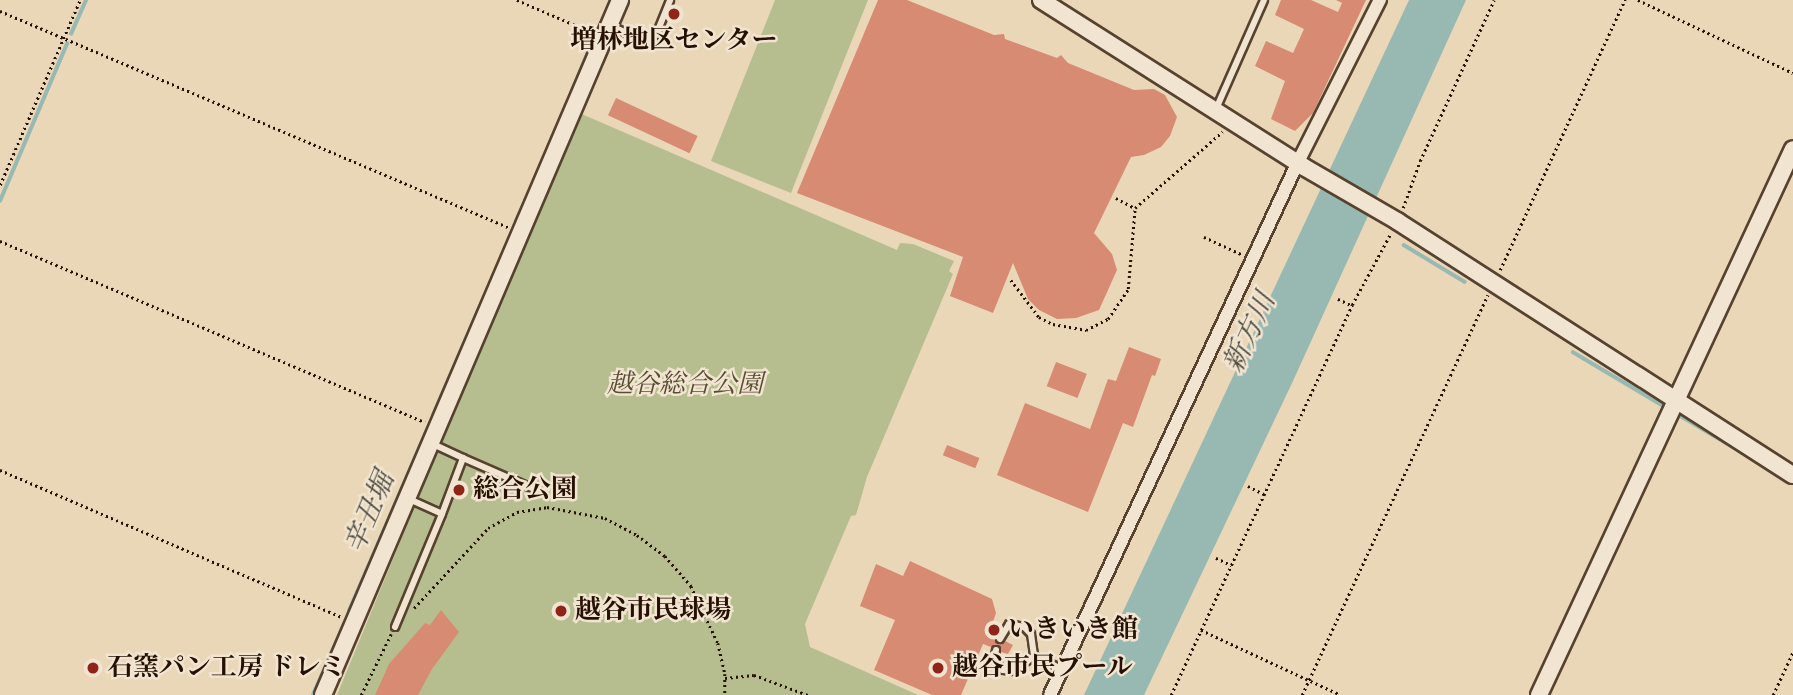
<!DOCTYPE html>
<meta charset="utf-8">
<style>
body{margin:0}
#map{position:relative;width:1793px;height:695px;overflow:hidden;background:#ead7b8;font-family:"IM FELL DW Pica","Noto Serif JP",serif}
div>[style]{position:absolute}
.green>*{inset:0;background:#b6be8f}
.water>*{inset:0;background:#98b9b1}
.stream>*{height:3.5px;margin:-1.75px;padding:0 1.75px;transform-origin:1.75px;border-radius:1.75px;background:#98b9b1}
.building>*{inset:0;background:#d88b73;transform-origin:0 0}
.path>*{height:2.5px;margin-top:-1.25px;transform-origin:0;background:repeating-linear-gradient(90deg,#251001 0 2px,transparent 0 5.5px)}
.roads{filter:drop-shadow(2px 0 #56422f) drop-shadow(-2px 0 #56422f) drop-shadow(0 2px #56422f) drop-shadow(0 -2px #56422f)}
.service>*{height:6px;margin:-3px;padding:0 3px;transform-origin:3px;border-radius:3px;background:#f1e5d1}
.minor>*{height:12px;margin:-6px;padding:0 6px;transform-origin:6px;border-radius:6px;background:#f1e5d1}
.tertiary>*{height:16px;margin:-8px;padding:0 8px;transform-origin:8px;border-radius:8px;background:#f1e5d1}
.dots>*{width:19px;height:19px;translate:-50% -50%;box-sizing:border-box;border:4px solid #f1e5d1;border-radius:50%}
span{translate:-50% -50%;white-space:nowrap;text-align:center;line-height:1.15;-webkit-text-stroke:5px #f1e5d1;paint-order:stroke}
.poi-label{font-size:26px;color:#251001;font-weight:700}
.left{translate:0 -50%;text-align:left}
.park-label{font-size:26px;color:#584d33;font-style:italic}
.water-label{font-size:28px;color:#4d4b3f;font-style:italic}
</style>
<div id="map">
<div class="green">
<i style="clip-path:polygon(775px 0,868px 0,791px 193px,711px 161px)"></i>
<i style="clip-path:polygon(577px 112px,897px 250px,900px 243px,913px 244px,954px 261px,949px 271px,953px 274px,867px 477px,856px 515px,851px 516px,805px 624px,810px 647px,918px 695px,337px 695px)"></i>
</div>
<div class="water">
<i style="clip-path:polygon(1409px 0,1466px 0,1293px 381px,1144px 695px,1084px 695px)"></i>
</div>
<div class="stream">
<i style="left:71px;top:34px;width:37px;rotate:-66deg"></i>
<i style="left:571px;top:94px;width:51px;rotate:-68deg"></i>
<i style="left:0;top:201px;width:171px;rotate:-66.9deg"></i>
<i style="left:516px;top:221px;width:25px;rotate:-64deg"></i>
<i style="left:1404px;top:245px;width:71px;rotate:31.2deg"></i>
<i style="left:1573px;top:352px;width:109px;rotate:30.8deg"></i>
<i style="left:1674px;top:412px;width:112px;rotate:30.7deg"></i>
<i style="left:433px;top:415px;width:194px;rotate:-66.6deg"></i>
<i style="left:349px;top:611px;width:197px;rotate:-66.7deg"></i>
<i style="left:313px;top:695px;width:77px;rotate:-66.4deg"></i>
</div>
<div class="building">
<i style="clip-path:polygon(878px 0,907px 0,994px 35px,1004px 34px,1005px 39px,1057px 58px,1061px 55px,1068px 63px,1134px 90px,1154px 89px,1165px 95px,1177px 117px,1170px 136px,1161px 147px,1144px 155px,1131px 157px,1094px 233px,1112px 254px,1117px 270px,1099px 310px,1076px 318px,1057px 319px,1039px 310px,1028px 299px,1013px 263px,993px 313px,950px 296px,963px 257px,797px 193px)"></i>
<i style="clip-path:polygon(1281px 0,1311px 0,1338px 12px,1342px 3px,1336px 0,1366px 0,1313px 113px,1295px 131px,1271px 119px,1285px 81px,1255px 66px,1266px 41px,1293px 53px,1304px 29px,1275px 15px)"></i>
<i style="left:616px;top:98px;width:90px;height:19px;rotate:25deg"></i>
<i style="clip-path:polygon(1129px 347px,1161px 359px,1155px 376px,1152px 375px,1133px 427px,1123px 423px,1088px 512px,997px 475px,1025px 403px,1090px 429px,1108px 379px,1116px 381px)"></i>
<i style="left:1056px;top:362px;width:33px;height:26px;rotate:21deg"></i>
<i style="left:947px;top:445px;width:35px;height:11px;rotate:22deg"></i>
<i style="clip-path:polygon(910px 561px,992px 599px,996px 613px,989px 634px,995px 637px,998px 644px,1005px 641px,1013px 645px,1008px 654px,1001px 652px,998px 645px,991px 647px,983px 644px,961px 695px,932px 695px,874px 670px,895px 620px,860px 606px,876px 564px,903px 576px)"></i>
<i style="clip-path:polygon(441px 610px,459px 632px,432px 669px,418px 695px,375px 695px,389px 664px,425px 623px,430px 625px)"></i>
</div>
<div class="path">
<i style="left:517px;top:0;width:81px;rotate:23.4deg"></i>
<i style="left:1638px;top:0;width:171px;rotate:25.2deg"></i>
<i style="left:0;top:11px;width:552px;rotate:23.04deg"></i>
<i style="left:0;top:185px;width:202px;rotate:-66.6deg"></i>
<i style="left:1116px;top:198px;width:21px;rotate:28deg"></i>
<i style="left:1403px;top:208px;width:50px;rotate:-70.1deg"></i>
<i style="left:1420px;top:161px;width:177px;rotate:-65.3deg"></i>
<i style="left:1204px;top:237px;width:41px;rotate:24.7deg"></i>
<i style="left:0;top:241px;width:462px;rotate:23.1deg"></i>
<i style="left:1500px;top:270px;width:298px;rotate:-65.2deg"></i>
<i style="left:1011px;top:280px;width:46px;rotate:52.9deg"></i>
<i style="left:1039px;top:317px;width:16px;rotate:27deg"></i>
<i style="left:1053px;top:324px;width:34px;rotate:10deg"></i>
<i style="left:1086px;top:330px;width:25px;rotate:-27deg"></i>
<i style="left:1108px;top:319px;width:36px;rotate:-56deg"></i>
<i style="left:1128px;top:289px;width:81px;rotate:-85.1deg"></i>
<i style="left:1135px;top:208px;width:116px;rotate:-41.1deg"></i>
<i style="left:1338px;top:299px;width:14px;rotate:25deg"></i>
<i style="left:0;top:470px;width:371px;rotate:23.3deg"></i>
<i style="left:1248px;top:486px;width:18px;rotate:27deg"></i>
<i style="left:1216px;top:558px;width:17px;rotate:25deg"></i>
<i style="left:414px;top:608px;width:109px;rotate:-47.2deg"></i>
<i style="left:488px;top:528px;width:33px;rotate:-29deg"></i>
<i style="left:517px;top:512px;width:30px;rotate:-9deg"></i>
<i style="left:547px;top:507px;width:59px;rotate:10.7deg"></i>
<i style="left:605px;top:518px;width:36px;rotate:28deg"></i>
<i style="left:637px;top:535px;width:35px;rotate:37deg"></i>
<i style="left:665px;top:556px;width:40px;rotate:49deg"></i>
<i style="left:691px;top:586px;width:63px;rotate:64.7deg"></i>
<i style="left:718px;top:643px;width:32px;rotate:77deg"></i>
<i style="left:725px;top:674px;width:21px;rotate:90deg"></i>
<i style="left:1201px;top:630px;width:154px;rotate:24.9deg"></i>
<i style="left:725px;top:678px;width:29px;rotate:-6deg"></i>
<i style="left:754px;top:675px;width:58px;rotate:20.3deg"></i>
<i style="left:361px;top:695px;width:68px;rotate:-63.8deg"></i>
<i style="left:1171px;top:695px;width:430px;rotate:-65.1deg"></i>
<i style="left:1352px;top:305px;width:82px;rotate:-61.6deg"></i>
<i style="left:1302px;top:695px;width:441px;rotate:-65.1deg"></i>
<i style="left:1773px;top:695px;width:47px;rotate:-65.1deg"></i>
</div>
<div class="roads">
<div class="service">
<i style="left:611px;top:26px;width:32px;rotate:24deg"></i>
<i style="left:640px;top:39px;width:10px"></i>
<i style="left:650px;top:39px;width:7px;rotate:-34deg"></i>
<i style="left:656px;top:35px;width:38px;rotate:-68deg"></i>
<i style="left:1216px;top:109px;width:119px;rotate:-66.2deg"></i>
<i style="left:463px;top:458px;width:75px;rotate:23.5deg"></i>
<i style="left:409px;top:499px;width:36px;rotate:24deg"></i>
<i style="left:442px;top:514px;width:60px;rotate:-69.4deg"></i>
<i style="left:463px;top:458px;width:35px;rotate:-155deg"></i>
<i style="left:395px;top:627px;width:122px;rotate:-67.4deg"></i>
<i style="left:1000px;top:639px;width:17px;rotate:-59deg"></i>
<i style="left:1009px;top:624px;width:15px;rotate:11deg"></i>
<i style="left:1024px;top:627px;width:10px;rotate:45deg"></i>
<i style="left:1031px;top:634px;width:22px;rotate:82deg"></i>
<i style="left:996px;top:650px;width:10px;rotate:101deg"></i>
<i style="left:994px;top:660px;width:13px;rotate:48deg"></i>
<i style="left:1003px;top:670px;width:9px;rotate:6deg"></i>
<i style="left:1012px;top:671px;width:27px;rotate:-34deg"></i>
<i style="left:1034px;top:656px;width:31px;rotate:25deg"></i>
</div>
<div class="minor">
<i style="left:1050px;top:695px;width:588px;rotate:-65.05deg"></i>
<i style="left:1298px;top:162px;width:182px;rotate:-63.2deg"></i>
</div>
<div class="tertiary">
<i style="left:1041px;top:0;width:312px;rotate:32.4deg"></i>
<i style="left:1304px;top:167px;width:108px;rotate:30.1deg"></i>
<i style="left:1397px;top:221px;width:470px;rotate:32.7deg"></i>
<i style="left:323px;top:695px;width:756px;rotate:-66.86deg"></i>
<i style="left:1539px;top:695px;width:602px;rotate:-65.05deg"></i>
</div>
</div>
<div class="dots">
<i style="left:674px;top:14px;background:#8f2418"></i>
<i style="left:459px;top:490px;background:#8f2418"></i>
<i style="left:561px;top:611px;background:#8f2418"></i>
<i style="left:994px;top:630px;background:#8f2418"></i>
<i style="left:93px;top:668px;background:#8f2418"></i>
<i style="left:938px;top:668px;background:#8f2418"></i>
</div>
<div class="poi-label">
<span style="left:674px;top:41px">増林地区センター</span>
<span class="left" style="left:473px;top:490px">総合公園</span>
<span class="left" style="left:575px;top:611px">越谷市民球場</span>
<span class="left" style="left:1008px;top:630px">いきいき館</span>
<span class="left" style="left:107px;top:668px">石窯パン工房 ドレミ</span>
<span class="left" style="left:952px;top:668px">越谷市民プール</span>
</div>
<div class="park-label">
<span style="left:685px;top:385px">越谷総合公園</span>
</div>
<div class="water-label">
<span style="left:1250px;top:333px;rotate:-65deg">新方川</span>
<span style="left:370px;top:513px;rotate:-67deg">辛丑堀</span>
</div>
</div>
